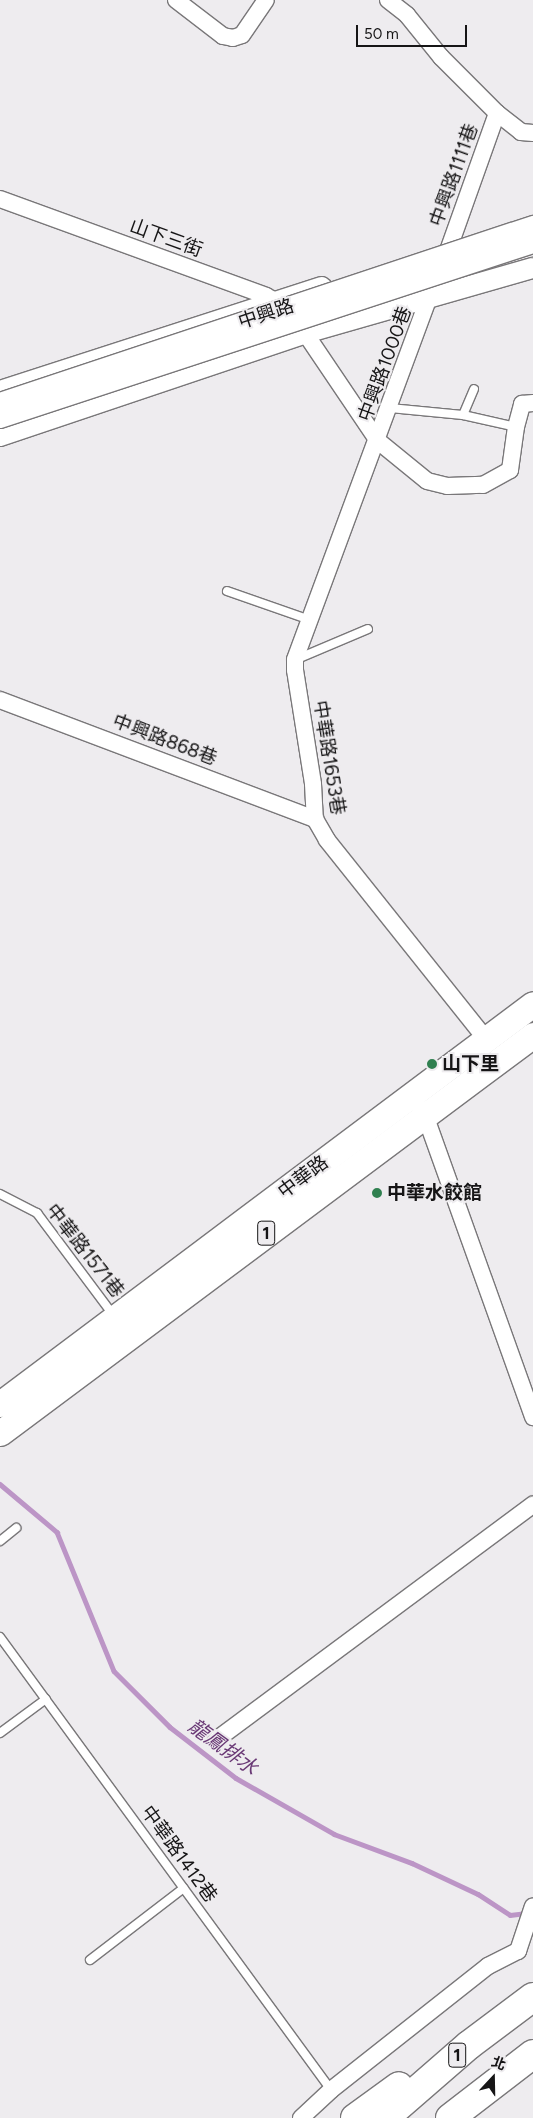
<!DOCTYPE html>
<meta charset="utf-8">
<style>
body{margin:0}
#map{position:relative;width:533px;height:2118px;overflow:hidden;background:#eeecef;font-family:Figtree,"Noto Sans TC",sans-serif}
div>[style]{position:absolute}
.stream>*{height:4.5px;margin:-2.25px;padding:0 2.25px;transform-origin:2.25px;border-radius:2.25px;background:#bc95c6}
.roads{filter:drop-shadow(1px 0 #797779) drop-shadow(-1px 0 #797779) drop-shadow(0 1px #797779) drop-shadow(0 -1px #797779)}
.service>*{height:8px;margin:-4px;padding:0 4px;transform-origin:4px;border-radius:4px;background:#fff}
.minor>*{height:16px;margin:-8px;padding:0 8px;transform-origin:8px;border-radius:8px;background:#fff}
.tertiary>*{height:20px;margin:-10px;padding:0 10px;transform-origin:10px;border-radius:10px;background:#fff}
.primary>*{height:25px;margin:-12.5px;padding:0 12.5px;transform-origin:12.5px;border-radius:12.5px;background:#fff}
.motorway>*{height:28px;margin:-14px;padding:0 14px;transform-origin:14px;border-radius:14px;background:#fff}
.bridges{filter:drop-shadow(1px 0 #797779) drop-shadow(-1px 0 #797779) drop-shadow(0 1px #797779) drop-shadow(0 -1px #797779)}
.tertiary-bridge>*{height:20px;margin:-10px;padding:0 10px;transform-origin:10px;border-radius:10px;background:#fff}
.dots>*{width:14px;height:14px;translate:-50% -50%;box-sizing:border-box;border:2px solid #eeecef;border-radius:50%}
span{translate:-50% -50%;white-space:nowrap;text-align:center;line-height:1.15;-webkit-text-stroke:4px #eeecef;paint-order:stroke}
.shield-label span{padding:1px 4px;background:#eeecef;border:1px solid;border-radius:4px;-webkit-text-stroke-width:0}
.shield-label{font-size:18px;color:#161516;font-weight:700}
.street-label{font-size:19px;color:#161516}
.poi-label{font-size:19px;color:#161516;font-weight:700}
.left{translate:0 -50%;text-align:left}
.water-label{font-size:20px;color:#693875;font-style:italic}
.north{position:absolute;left:468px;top:2053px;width:50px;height:50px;-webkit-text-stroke:4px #eeecef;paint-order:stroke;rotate:21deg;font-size:14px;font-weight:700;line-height:20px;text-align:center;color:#161516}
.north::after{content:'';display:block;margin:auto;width:18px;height:22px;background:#161516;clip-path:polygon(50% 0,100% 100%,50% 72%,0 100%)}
.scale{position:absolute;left:356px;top:25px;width:111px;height:22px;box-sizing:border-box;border:2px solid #161516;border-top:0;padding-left:6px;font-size:15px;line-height:18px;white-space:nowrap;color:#161516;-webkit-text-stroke:4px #eeecef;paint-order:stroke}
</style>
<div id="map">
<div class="stream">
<i style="left:0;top:1484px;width:75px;rotate:40.1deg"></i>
<i style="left:57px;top:1532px;width:150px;rotate:67.7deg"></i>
<i style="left:114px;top:1671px;width:79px;rotate:45deg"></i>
<i style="left:170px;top:1727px;width:83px;rotate:37.7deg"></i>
<i style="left:236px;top:1778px;width:113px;rotate:29.7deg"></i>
<i style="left:334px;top:1834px;width:83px;rotate:20.4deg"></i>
<i style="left:412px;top:1863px;width:73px;rotate:25.2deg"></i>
<i style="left:478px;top:1894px;width:38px;rotate:33deg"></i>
<i style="left:510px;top:1915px;width:17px;rotate:-7deg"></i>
</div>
<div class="roads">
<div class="service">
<i style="left:390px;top:408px;width:73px;rotate:5.5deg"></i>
<i style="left:463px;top:415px;width:54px;rotate:12.8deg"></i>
<i style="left:463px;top:415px;width:28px;rotate:-67deg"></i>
<i style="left:227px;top:591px;width:88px;rotate:19.3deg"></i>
<i style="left:297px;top:659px;width:77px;rotate:-22.9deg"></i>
<i style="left:0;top:1194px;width:42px;rotate:27.2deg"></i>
<i style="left:37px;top:1213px;width:129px;rotate:53.2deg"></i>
<i style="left:0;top:1541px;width:21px;rotate:-39deg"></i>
<i style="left:0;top:1637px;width:561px;rotate:53.84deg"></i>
<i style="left:0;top:1733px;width:57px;rotate:-36.5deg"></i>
<i style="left:90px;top:1960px;width:118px;rotate:-37.5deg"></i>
</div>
<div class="minor">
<i style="left:176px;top:0;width:59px;rotate:37.5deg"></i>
<i style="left:223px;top:36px;width:10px;rotate:11deg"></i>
<i style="left:233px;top:38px;width:9px;rotate:-18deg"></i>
<i style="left:242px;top:35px;width:42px;rotate:-55.6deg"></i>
<i style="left:388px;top:0;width:24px;rotate:38deg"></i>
<i style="left:407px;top:15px;width:54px;rotate:51deg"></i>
<i style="left:441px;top:57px;width:79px;rotate:45deg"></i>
<i style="left:497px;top:113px;width:31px;rotate:38deg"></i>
<i style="left:521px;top:132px;width:12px;rotate:5deg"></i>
<i style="left:0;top:199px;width:283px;rotate:20deg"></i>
<i style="left:266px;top:296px;width:19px;rotate:28deg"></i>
<i style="left:444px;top:262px;width:158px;rotate:-70.4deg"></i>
<i style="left:432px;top:289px;width:395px;rotate:110.3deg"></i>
<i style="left:295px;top:660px;width:10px;rotate:90deg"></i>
<i style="left:295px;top:670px;width:115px;rotate:81deg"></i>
<i style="left:313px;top:784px;width:35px;rotate:87deg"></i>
<i style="left:315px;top:819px;width:24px;rotate:60deg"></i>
<i style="left:327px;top:840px;width:255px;rotate:51.4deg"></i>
<i style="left:299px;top:324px;width:141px;rotate:56deg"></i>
<i style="left:378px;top:441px;width:63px;rotate:39.2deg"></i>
<i style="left:427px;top:481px;width:21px;rotate:14deg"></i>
<i style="left:447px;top:486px;width:36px;rotate:-2deg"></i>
<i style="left:483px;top:485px;width:31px;rotate:-29deg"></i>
<i style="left:510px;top:470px;width:43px;rotate:-82.1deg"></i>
<i style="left:516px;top:427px;width:24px;rotate:-75deg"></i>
<i style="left:522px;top:404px;width:11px;rotate:-5deg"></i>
<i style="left:0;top:700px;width:337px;rotate:20.7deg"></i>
<i style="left:420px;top:1108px;width:9px;rotate:54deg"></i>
<i style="left:425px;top:1115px;width:321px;rotate:70.3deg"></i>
<i style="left:216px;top:1740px;width:395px;rotate:-36.6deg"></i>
<i style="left:301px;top:2118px;width:41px;rotate:-43deg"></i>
<i style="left:331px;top:2090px;width:200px;rotate:-38.3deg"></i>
<i style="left:488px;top:1966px;width:34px;rotate:-27deg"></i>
<i style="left:518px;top:1951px;width:47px;rotate:-71.6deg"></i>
</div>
<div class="tertiary">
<i style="left:0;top:391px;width:338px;rotate:-17.9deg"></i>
<i style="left:0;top:436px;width:323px;rotate:-18.6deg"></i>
<i style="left:306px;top:333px;width:236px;rotate:-16deg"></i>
</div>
<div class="primary">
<i style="left:0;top:1404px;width:666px;rotate:-36.89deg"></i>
<i style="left:0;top:1433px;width:665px;rotate:-36.75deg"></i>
</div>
<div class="motorway">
<i style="left:355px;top:2118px;width:54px;rotate:-36deg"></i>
<i style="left:385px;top:2118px;width:111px;rotate:-41deg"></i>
<i style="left:469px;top:2045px;width:80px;rotate:-36.9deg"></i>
<i style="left:450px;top:2118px;width:105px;rotate:-37.6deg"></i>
</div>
</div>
<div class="bridges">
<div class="tertiary-bridge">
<i style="left:0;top:403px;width:562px;rotate:-18.37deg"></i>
<i style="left:0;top:418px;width:561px;rotate:-18.18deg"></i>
</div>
</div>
<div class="dots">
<i style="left:432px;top:1064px;background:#308050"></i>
<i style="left:377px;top:1193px;background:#308050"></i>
</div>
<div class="shield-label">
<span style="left:266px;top:1233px">1</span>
<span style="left:457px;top:2055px">1</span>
</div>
<div class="street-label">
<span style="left:454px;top:175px;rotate:-70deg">中興路1111巷</span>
<span style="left:166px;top:238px;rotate:20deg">山下三街</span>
<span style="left:266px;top:314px;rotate:-18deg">中興路</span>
<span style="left:385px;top:364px;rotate:-70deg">中興路1000巷</span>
<span style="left:165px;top:740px;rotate:21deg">中興路868巷</span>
<span style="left:329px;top:758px;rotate:81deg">中華路1653巷</span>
<span style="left:303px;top:1177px;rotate:-37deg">中華路</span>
<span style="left:85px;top:1251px;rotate:52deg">中華路1571巷</span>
<span style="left:179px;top:1854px;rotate:54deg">中華路1412巷</span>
</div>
<div class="poi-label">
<span class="left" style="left:442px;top:1064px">山下里</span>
<span class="left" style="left:387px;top:1193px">中華水餃館</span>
</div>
<div class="water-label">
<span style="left:223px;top:1747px;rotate:36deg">龍鳳排水</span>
</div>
<div class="north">北</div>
<div class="scale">50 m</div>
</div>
